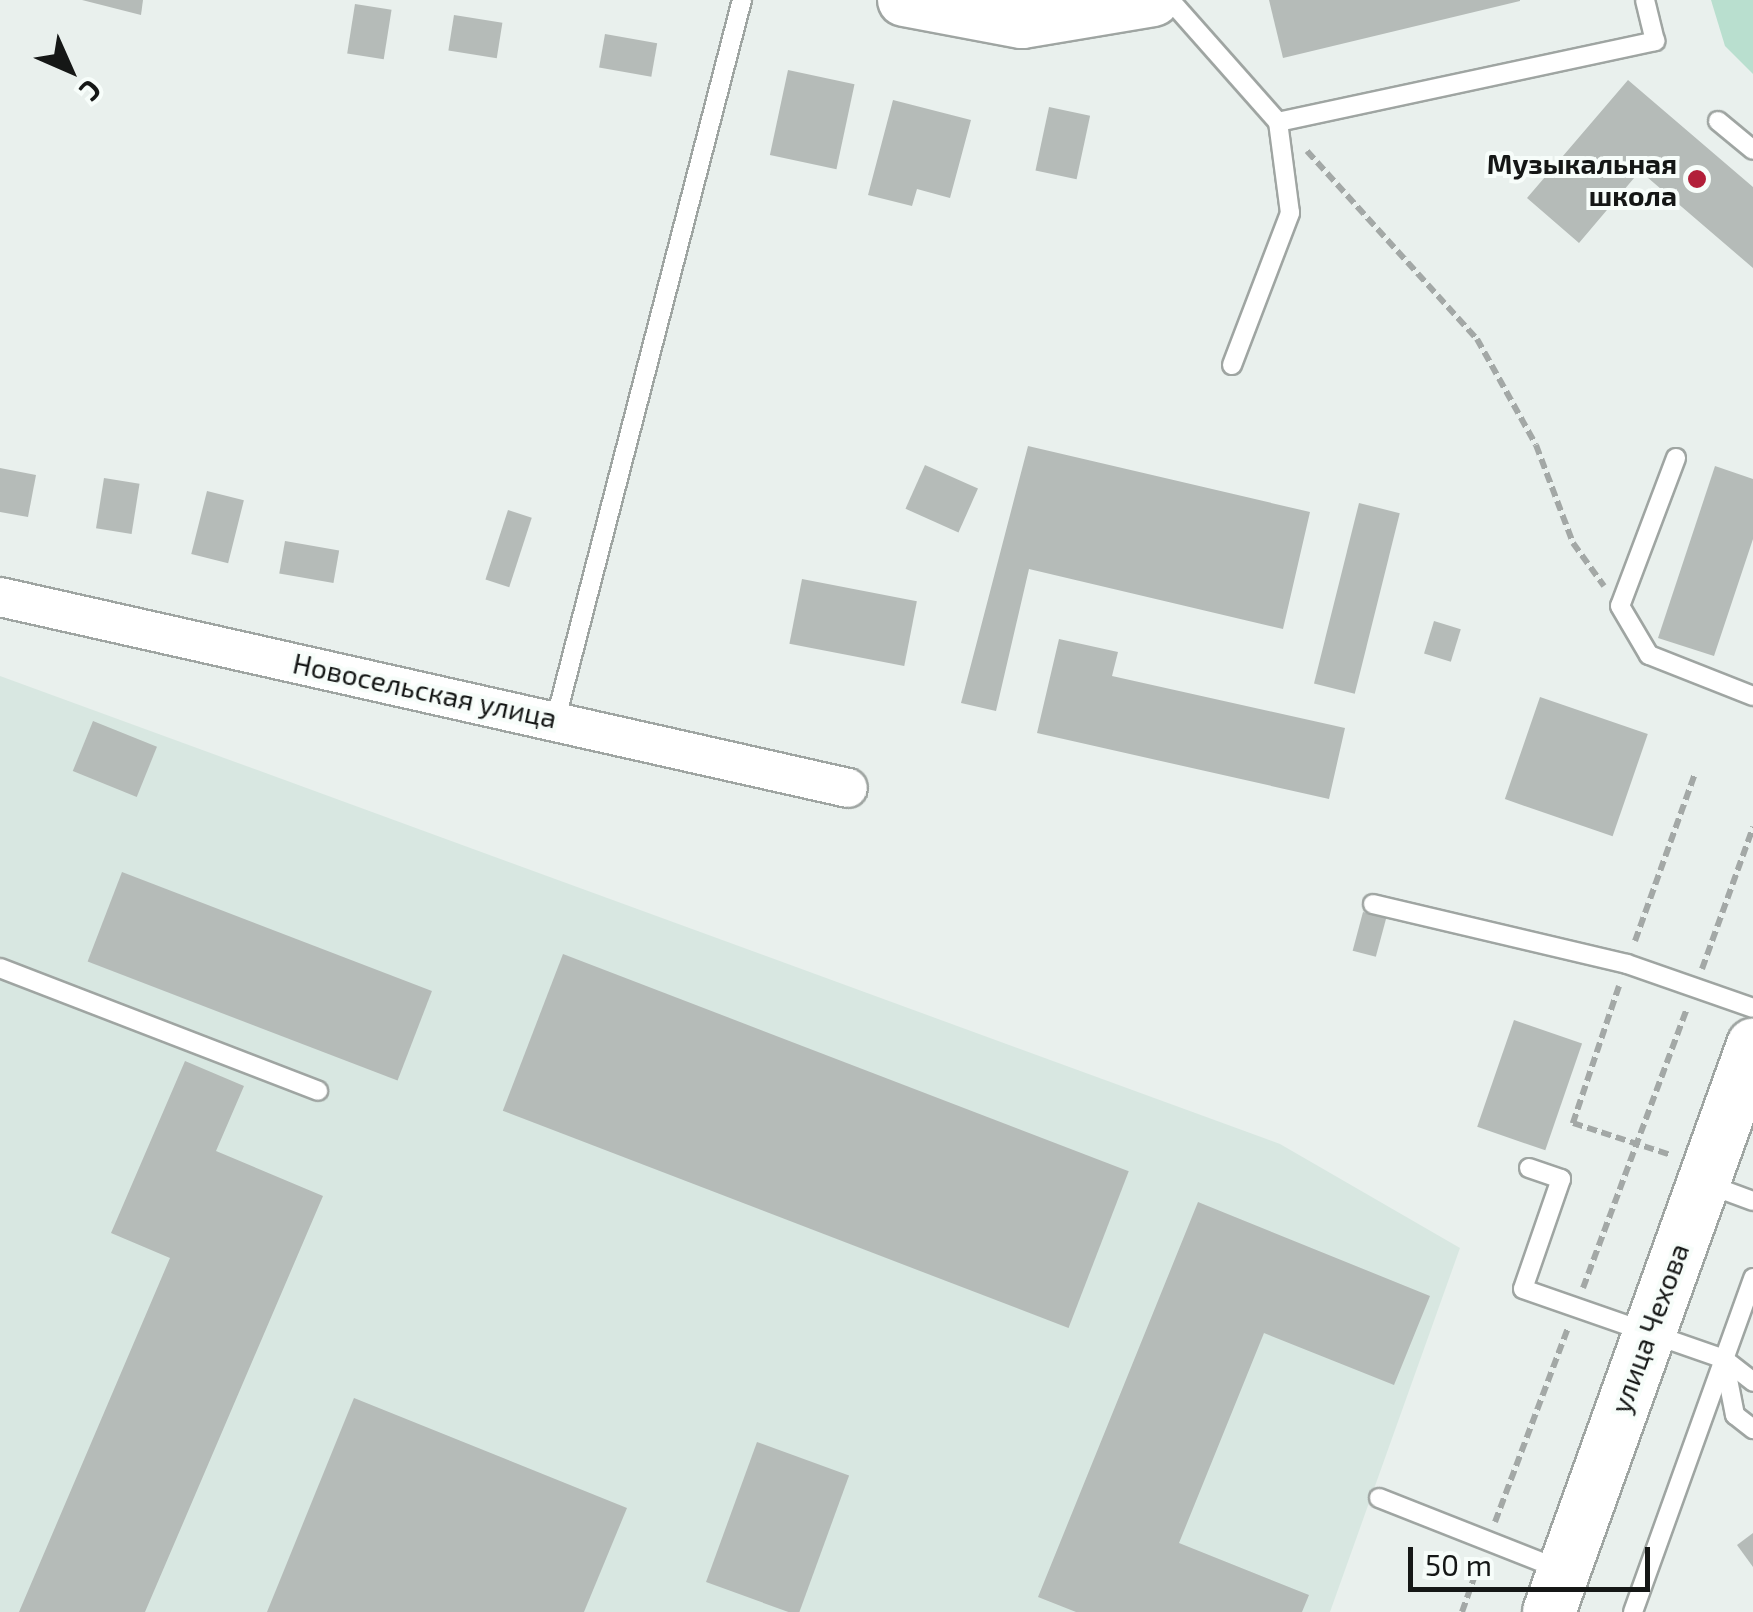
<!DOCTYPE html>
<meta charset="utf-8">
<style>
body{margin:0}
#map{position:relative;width:1753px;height:1612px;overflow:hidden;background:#e9f0ed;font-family:"Exo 2",sans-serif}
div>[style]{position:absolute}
.built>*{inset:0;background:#d8e7e1}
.green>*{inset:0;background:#b9dfcf}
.building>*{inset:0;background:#b5bbb8;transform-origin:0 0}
.path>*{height:6px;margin-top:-3px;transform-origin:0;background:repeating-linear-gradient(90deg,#a3a8a6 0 10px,transparent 0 15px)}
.roads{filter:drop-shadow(2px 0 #9fa5a2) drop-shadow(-2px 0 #9fa5a2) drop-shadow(0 2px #9fa5a2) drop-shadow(0 -2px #9fa5a2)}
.lane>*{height:18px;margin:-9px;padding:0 9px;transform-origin:9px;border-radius:9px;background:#fff}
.street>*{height:38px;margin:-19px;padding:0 19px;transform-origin:19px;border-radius:19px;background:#fff}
.secondary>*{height:52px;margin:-26px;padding:0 26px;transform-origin:26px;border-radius:26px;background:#fff}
.dots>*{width:28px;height:28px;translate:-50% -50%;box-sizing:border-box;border:5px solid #f7fdfa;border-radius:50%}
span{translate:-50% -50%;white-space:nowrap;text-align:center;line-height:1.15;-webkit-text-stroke:8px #f7fdfa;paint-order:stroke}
.poi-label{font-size:28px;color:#151716;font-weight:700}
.right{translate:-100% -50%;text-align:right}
.street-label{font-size:28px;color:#151716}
.north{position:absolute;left:20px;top:20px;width:100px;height:100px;-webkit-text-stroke:8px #f7fdfa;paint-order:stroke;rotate:135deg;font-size:28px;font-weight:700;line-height:40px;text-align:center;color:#151716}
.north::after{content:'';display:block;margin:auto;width:35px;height:45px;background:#151716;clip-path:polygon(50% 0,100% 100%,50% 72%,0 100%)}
.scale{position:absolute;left:1408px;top:1547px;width:242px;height:45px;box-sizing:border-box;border:5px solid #151716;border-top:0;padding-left:12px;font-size:30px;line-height:35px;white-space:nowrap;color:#151716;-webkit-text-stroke:8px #f7fdfa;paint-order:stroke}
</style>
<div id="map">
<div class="built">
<i style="clip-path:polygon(0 676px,1280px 1144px,1460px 1248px,1330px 1612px,0 1612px)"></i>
</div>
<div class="green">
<i style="clip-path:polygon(1711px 0,1753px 0,1753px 74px,1725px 46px)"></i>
</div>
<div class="building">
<i style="clip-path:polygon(82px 0,143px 0,141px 15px)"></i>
<i style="clip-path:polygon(1269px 0,1520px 0,1520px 1px,1283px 58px)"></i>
<i style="left:355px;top:4px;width:37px;height:50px;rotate:9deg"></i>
<i style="left:454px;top:15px;width:49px;height:36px;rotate:9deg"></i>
<i style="left:605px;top:34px;width:53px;height:34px;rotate:10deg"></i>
<i style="left:788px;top:70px;width:68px;height:87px;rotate:12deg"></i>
<i style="clip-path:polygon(1628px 80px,1753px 187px,1753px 268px,1640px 171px,1579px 243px,1527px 198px)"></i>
<i style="clip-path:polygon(893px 100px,971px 120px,950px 198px,917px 189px,912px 206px,868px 195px)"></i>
<i style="left:1049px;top:107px;width:42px;height:65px;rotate:12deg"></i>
<i style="clip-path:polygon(1028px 446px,1310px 512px,1283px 629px,1029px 569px,996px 711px,961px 703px)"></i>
<i style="left:925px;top:465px;width:58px;height:48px;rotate:24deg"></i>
<i style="clip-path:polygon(1715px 466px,1753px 479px,1753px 539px,1714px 656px,1658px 638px)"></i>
<i style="clip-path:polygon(0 468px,36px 475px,28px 517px,0 512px)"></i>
<i style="left:104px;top:478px;width:36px;height:51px;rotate:9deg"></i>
<i style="left:207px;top:491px;width:38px;height:65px;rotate:14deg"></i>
<i style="left:1359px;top:503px;width:42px;height:186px;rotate:14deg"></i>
<i style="left:508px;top:510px;width:25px;height:73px;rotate:18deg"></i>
<i style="left:285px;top:541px;width:55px;height:33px;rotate:10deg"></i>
<i style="left:802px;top:579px;width:117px;height:66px;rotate:11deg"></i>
<i style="left:1434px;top:621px;width:28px;height:34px;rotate:17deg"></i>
<i style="clip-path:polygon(1059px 639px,1118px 652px,1112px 676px,1345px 728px,1329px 799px,1037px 733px)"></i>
<i style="left:1540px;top:697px;width:114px;height:108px;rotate:19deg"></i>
<i style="left:93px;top:721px;width:69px;height:54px;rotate:22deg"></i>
<i style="left:122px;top:872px;width:332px;height:96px;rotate:21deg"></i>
<i style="left:1363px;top:912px;width:24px;height:40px;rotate:15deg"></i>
<i style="left:563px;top:954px;width:606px;height:168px;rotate:21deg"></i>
<i style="left:1514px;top:1020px;width:72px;height:113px;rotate:19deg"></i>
<i style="clip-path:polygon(185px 1061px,244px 1086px,216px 1151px,323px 1196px,145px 1612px,19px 1612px,170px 1258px,111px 1233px)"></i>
<i style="clip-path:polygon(1198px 1202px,1430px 1296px,1394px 1385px,1264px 1333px,1179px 1543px,1309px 1595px,1302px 1612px,1076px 1612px,1038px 1597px)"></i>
<i style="clip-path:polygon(354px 1398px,627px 1508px,584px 1612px,267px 1612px)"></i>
<i style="left:757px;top:1442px;width:98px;height:149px;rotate:20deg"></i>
<i style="clip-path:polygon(1753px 1533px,1753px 1567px,1737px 1545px)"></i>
</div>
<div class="path">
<i style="left:1307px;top:151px;width:253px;rotate:47.9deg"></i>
<i style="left:1477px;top:339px;width:121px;rotate:60.9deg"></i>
<i style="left:1536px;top:445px;width:105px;rotate:69.3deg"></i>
<i style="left:1573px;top:543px;width:53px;rotate:54.2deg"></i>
<i style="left:1635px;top:941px;width:178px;rotate:-70.3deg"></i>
<i style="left:1702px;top:969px;width:151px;rotate:-70.2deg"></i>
<i style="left:1619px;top:986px;width:145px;rotate:108.6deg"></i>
<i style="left:1573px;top:1123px;width:103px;rotate:18.1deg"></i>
<i style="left:1583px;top:1288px;width:298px;rotate:-69.6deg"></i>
<i style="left:1495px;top:1522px;width:207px;rotate:-69.4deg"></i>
<i style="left:1462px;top:1612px;width:54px;rotate:-70.6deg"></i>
</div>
<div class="roads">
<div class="lane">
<i style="left:1170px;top:0;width:163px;rotate:48.5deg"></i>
<i style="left:1278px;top:122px;width:386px;rotate:-12.1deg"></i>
<i style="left:1655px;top:41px;width:42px;rotate:-103.7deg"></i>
<i style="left:1718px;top:121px;width:45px;rotate:39.6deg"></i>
<i style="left:1232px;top:365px;width:163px;rotate:-69.1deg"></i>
<i style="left:1290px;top:213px;width:92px;rotate:-97.5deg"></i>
<i style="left:1676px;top:458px;width:158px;rotate:110.7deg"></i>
<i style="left:1620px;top:606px;width:57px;rotate:59.4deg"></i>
<i style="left:1649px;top:655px;width:112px;rotate:21.5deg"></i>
<i style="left:556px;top:718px;width:742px;rotate:-75.48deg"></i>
<i style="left:1373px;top:904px;width:261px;rotate:13.3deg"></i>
<i style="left:1627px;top:964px;width:133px;rotate:19.2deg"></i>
<i style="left:0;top:968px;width:341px;rotate:21.1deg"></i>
<i style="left:1529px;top:1168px;width:34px;rotate:19deg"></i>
<i style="left:1561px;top:1179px;width:116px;rotate:109.1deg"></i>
<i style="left:1523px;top:1289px;width:213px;rotate:19.2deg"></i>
<i style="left:1724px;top:1359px;width:37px;rotate:38deg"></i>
<i style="left:1707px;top:1184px;width:49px;rotate:20.3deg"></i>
<i style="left:1724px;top:1359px;width:57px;rotate:78.9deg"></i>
<i style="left:1735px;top:1415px;width:23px;rotate:38deg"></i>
<i style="left:1379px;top:1498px;width:193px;rotate:21.5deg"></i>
<i style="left:1633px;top:1612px;width:355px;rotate:-70.2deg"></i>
</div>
<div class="street">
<i style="left:0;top:597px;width:869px;rotate:12.69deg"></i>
</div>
<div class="secondary">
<i style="left:904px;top:0;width:120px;rotate:10.6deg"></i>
<i style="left:1022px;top:22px;width:133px;rotate:-9.5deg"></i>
<i style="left:1549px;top:1612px;width:603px;rotate:-70.21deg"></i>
</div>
</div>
<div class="dots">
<i style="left:1697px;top:179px;background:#b21f39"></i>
</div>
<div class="poi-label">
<span class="right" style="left:1677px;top:179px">Музыкальная<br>школа</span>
</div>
<div class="street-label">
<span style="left:425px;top:690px;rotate:12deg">Новосельская улица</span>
<span style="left:1649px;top:1328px;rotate:-70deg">улица Чехова</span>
</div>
<div class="north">С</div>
<div class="scale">50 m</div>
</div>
